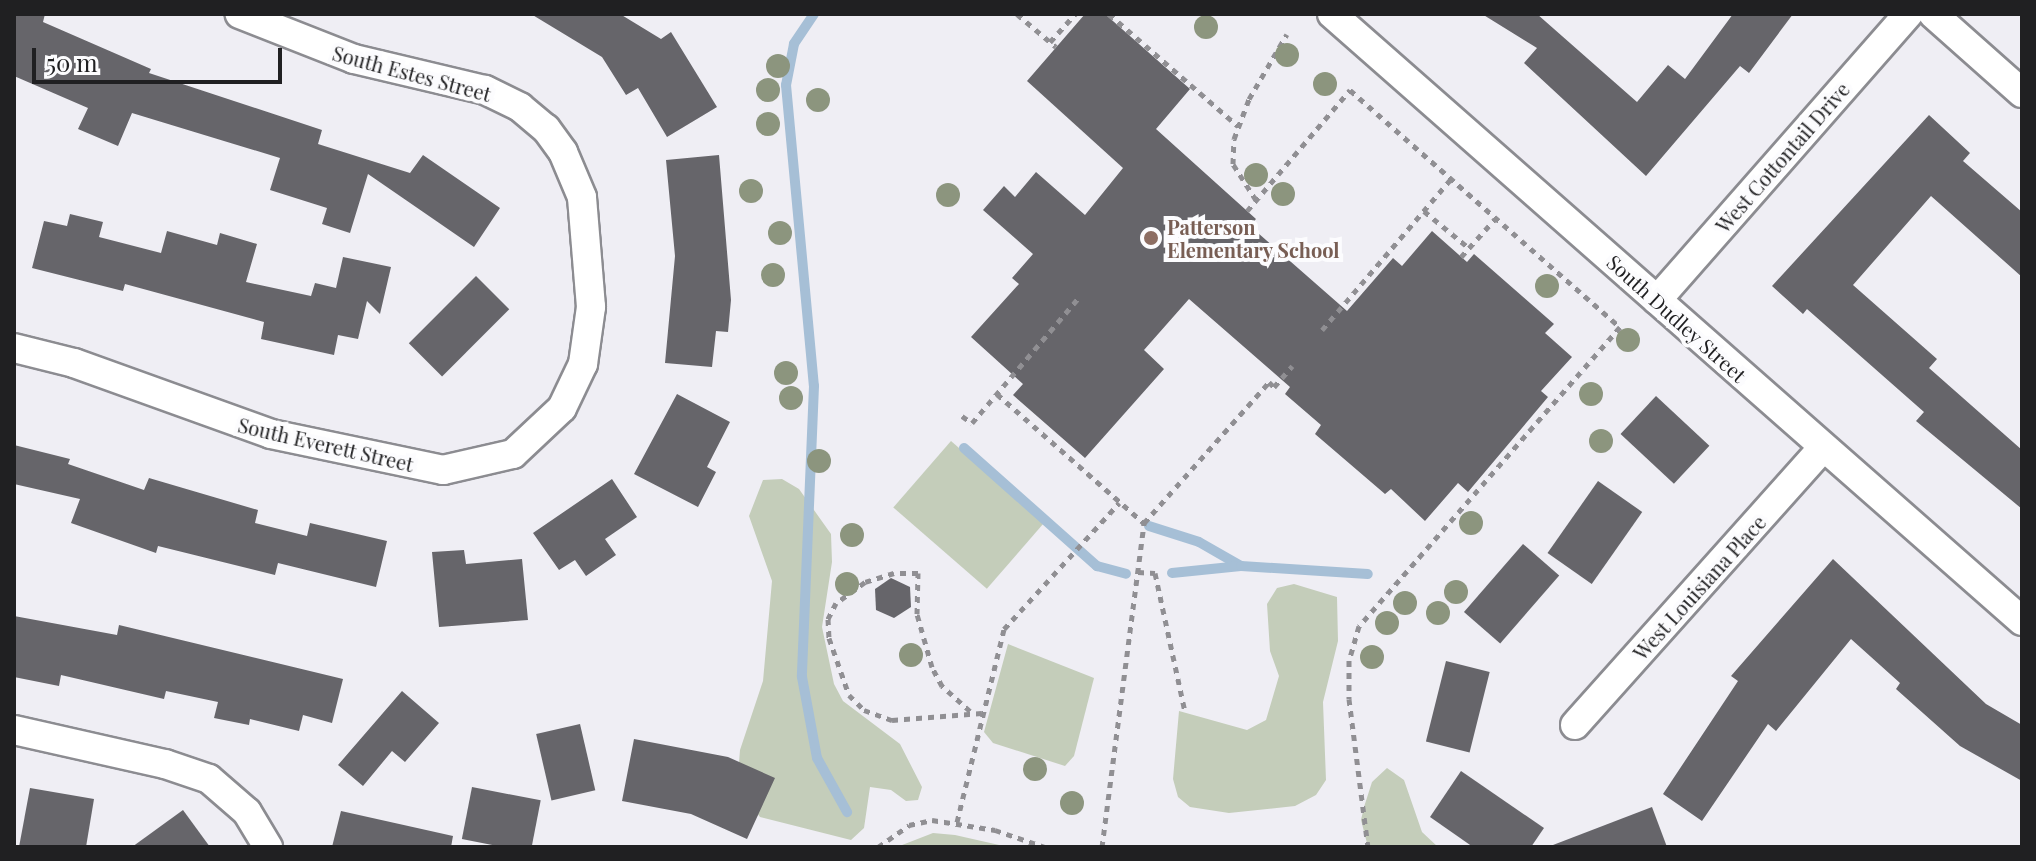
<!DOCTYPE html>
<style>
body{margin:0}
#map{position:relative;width:2036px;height:861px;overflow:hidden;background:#efeef4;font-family:"Playfair Display",serif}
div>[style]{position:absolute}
.green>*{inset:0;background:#c4cdba;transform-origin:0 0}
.stream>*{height:10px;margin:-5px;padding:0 5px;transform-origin:5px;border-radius:5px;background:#a6bfd6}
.building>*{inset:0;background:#66656a;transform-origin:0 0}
.path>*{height:5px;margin-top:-2.5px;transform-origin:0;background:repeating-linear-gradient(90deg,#908f93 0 6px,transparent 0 12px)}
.roads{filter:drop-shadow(2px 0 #8c8c91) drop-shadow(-2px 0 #8c8c91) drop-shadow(0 2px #8c8c91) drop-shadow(0 -2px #8c8c91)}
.minor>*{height:28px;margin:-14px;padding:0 14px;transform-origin:14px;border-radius:14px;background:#fff}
.trees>*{width:24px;height:24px;margin:-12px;border-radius:50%;background:#8c957e}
.dots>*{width:22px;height:22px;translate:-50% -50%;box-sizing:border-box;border:4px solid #fcfcfe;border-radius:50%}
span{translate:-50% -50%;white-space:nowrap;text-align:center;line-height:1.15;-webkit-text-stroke:8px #fcfcfe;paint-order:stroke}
.street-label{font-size:20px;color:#202022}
.education-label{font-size:20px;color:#785e54;font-weight:700}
.left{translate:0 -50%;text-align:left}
.frame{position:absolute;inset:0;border:16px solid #202022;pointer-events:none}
.scale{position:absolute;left:32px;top:48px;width:250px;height:36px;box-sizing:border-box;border:4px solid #202022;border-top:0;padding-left:10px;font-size:24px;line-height:28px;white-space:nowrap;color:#202022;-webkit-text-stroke:6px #fcfcfe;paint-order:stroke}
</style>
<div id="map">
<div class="green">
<i style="left:951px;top:441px;width:124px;height:88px;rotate:41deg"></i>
<i style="clip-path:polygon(782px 479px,799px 489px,831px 534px,832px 562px,822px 627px,834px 684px,843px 701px,900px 744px,922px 787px,918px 800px,906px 801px,891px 790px,870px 787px,864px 828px,851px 840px,760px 817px,745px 797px,738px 775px,740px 750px,763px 681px,772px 581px,749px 516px,763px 480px)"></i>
<i style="clip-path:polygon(1294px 584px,1337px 597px,1338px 641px,1323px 702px,1326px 780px,1316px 795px,1295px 806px,1229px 813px,1190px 807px,1178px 797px,1173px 779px,1179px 711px,1247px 730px,1266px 720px,1279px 676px,1270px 651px,1267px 604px,1277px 588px)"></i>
<i style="clip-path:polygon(1008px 644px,1094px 678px,1074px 756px,1065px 766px,993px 743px,984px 732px)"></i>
<i style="clip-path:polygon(1387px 768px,1404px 780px,1422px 832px,1438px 847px,1368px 847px,1361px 820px,1364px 807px,1372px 782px)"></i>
<i style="clip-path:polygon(933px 833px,955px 835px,1008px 847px,897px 847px)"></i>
</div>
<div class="stream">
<i style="left:814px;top:14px;width:36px;rotate:124deg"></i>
<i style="left:794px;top:44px;width:42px;rotate:101deg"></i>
<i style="left:786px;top:85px;width:302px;rotate:84.7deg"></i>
<i style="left:814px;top:386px;width:291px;rotate:92.4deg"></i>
<i style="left:802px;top:677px;width:82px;rotate:79.5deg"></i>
<i style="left:817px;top:758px;width:62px;rotate:60.9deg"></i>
<i style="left:964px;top:448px;width:178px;rotate:41.6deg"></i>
<i style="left:1097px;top:566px;width:30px;rotate:15deg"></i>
<i style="left:1149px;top:526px;width:52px;rotate:17.7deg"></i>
<i style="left:1199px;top:542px;width:48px;rotate:29.7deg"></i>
<i style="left:1172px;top:573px;width:69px;rotate:-5.8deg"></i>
<i style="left:1241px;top:566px;width:127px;rotate:3.6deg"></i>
</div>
<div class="building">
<i style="clip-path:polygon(14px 14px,45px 14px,43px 22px,151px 69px,149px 73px,322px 130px,318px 144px,410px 173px,423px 155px,500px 208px,474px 247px,368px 174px,350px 233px,322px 224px,327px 208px,270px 190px,280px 158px,132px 113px,118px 146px,78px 129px,88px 108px,14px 76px)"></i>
<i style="clip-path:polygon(531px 14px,620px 14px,661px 39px,671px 32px,717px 107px,667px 137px,638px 88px,626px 95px,602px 57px)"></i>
<i style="clip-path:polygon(1085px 14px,1105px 14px,1190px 89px,1156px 129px,1256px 219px,1250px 226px,1347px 311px,1393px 258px,1402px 266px,1432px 231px,1467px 262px,1474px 254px,1554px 324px,1545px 333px,1572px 357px,1541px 391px,1548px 397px,1468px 492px,1458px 483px,1425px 521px,1391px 489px,1385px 494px,1315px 434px,1321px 425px,1285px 394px,1290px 387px,1189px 299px,1144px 350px,1164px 369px,1085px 458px,1013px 395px,1023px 384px,971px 337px,1019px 284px,1012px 278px,1033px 254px,983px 210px,1004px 186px,1015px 197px,1036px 172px,1085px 215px,1123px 168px,1027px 81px)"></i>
<i style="clip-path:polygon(1482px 14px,1537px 14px,1637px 102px,1668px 65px,1685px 79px,1733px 14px,1793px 14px,1749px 73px,1740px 66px,1646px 176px,1524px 63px,1537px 48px)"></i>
<i style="clip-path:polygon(1929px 115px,1970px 153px,1963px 161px,2022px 212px,2022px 277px,1931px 196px,1853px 285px,1937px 359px,1929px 368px,2022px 450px,2022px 509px,1916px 421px,1924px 412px,1807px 309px,1803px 314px,1772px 286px)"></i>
<i style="clip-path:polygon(719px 155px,731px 300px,728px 332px,716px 331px,712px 367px,665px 363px,675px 256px,666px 160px)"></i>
<i style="clip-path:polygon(70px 214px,103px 222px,99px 237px,161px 253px,167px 231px,217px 245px,220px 233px,257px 244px,246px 282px,311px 296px,315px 283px,336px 288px,343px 257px,391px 267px,380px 314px,367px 301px,358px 339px,338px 335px,334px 355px,261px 339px,264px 322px,125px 284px,123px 291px,32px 268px,44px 221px,67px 226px)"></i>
<i style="left:476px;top:276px;width:47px;height:95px;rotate:45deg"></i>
<i style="clip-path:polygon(677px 394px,730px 422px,707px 467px,716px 472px,698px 507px,634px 474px)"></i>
<i style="left:1656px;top:396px;width:73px;height:52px;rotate:43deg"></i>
<i style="clip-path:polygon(14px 445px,70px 459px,68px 464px,144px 490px,149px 478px,258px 510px,255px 523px,307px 536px,310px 523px,387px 541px,376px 587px,278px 563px,275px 575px,158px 546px,156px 553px,71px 523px,80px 499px,14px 484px)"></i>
<i style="clip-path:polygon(612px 479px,637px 517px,605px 539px,616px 555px,586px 576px,575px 560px,559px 570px,533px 533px)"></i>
<i style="left:1598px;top:481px;width:54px;height:88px;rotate:35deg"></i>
<i style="left:1523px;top:544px;width:48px;height:90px;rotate:41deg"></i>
<i style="clip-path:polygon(464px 550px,466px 564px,522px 559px,528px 620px,439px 627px,432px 552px)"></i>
<i style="clip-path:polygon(1833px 559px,1986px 704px,2022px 725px,2022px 781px,1960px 746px,1896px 689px,1900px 683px,1851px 639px,1776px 731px,1768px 724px,1702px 821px,1663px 794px,1738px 681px,1731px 676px)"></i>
<i style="clip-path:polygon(891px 578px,910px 587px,911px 607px,894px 618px,876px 610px,875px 589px)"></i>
<i style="clip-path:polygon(14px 616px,117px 635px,119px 625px,343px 679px,332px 723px,303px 715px,299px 731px,250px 719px,249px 725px,214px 718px,218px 702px,166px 691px,164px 699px,61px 675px,59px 686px,14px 677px)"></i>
<i style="left:1446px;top:661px;width:45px;height:83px;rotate:14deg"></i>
<i style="clip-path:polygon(402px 691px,439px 723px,405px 762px,392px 751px,363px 786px,338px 765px)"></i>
<i style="left:580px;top:724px;width:68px;height:45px;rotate:77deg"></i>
<i style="clip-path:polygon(634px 739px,728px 757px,775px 778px,747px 839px,691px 814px,622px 801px)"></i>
<i style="clip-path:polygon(1461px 771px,1544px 828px,1531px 847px,1473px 847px,1430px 817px)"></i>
<i style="left:472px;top:787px;width:70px;height:53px;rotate:11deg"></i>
<i style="clip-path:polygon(30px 788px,94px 799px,86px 847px,19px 847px)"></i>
<i style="clip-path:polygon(1652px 807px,1667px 847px,1554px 847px,1553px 845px)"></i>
<i style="clip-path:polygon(183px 810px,210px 847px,132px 847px)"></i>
<i style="clip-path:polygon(341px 811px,453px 836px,451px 847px,332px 847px)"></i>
</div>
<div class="path">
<i style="left:1017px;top:14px;width:51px;rotate:40.2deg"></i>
<i style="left:1109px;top:14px;width:171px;rotate:41deg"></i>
<i style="left:1050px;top:42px;width:38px;rotate:-48deg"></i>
<i style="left:1256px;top:200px;width:43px;rotate:-122.6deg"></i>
<i style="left:1233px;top:164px;width:25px;rotate:-88deg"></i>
<i style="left:1234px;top:139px;width:43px;rotate:-69.4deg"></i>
<i style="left:1249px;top:99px;width:75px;rotate:-59.7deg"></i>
<i style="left:1247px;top:211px;width:159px;rotate:-49.6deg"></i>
<i style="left:1350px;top:90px;width:359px;rotate:41.3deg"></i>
<i style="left:1620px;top:327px;width:397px;rotate:131.1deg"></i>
<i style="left:1359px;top:626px;width:35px;rotate:106deg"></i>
<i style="left:1349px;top:660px;width:39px;rotate:90deg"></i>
<i style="left:1349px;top:699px;width:149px;rotate:82.7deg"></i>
<i style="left:1424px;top:211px;width:58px;rotate:39.4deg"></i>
<i style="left:1461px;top:257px;width:51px;rotate:-48.2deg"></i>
<i style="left:1322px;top:330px;width:197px;rotate:-49.5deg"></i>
<i style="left:997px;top:394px;width:196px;rotate:41.3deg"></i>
<i style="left:962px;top:416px;width:12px;rotate:35deg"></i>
<i style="left:972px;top:423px;width:167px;rotate:-49.6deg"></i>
<i style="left:1138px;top:572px;width:17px;rotate:3deg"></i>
<i style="left:1155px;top:573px;width:142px;rotate:77.8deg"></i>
<i style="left:970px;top:711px;width:38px;rotate:-138deg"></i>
<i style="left:942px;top:686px;width:21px;rotate:-118deg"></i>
<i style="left:932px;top:667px;width:55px;rotate:-105.8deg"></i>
<i style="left:917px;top:614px;width:41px;rotate:-88.6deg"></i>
<i style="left:918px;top:573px;width:24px;rotate:180deg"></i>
<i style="left:894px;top:573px;width:30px;rotate:163deg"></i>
<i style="left:865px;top:582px;width:36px;rotate:144deg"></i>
<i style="left:836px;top:603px;width:18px;rotate:117deg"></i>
<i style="left:828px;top:619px;width:19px;rotate:87deg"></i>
<i style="left:829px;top:638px;width:60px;rotate:70.7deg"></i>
<i style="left:849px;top:695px;width:21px;rotate:45deg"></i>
<i style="left:864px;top:710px;width:30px;rotate:20deg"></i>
<i style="left:892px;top:720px;width:90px;rotate:-4.4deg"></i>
<i style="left:957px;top:822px;width:199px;rotate:-76.3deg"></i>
<i style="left:1004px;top:629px;width:171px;rotate:-47.6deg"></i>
<i style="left:878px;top:847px;width:38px;rotate:-35deg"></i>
<i style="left:909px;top:825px;width:24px;rotate:-12deg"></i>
<i style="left:932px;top:820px;width:64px;rotate:9deg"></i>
<i style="left:995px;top:830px;width:53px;rotate:18.8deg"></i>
<i style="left:1102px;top:847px;width:327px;rotate:-82.6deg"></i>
<i style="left:1144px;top:523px;width:188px;rotate:-48.4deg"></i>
<i style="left:1269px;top:382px;width:7px;rotate:45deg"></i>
<i style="left:1274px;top:387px;width:28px;rotate:-49deg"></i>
<i style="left:1974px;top:847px;width:25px"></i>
</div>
<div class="roads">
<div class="minor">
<i style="left:1332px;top:14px;width:919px;rotate:41.34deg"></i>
<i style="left:1933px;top:14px;width:119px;rotate:41.6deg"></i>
<i style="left:1657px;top:300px;width:381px;rotate:-48.7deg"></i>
<i style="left:14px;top:348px;width:62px;rotate:14deg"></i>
<i style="left:74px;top:363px;width:209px;rotate:19.8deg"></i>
<i style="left:271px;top:434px;width:176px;rotate:11.8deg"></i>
<i style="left:443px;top:470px;width:72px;rotate:-12.9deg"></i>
<i style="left:513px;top:454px;width:67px;rotate:-43.2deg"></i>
<i style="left:562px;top:408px;width:49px;rotate:-64.5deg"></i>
<i style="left:583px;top:364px;width:58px;rotate:-82deg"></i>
<i style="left:591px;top:307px;width:110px;rotate:-94.7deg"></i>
<i style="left:582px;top:197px;width:49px;rotate:-112.9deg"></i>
<i style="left:563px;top:152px;width:29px;rotate:-126deg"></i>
<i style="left:546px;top:129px;width:34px;rotate:-140deg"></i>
<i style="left:520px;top:107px;width:39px;rotate:-154deg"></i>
<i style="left:485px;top:90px;width:135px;rotate:-166.7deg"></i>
<i style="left:354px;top:59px;width:123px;rotate:-158.5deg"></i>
<i style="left:1575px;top:725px;width:370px;rotate:-48.2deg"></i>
<i style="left:14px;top:730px;width:155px;rotate:12.7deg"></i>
<i style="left:165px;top:764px;width:46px;rotate:18.8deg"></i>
<i style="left:209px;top:779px;width:50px;rotate:41deg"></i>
<i style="left:247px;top:812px;width:41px;rotate:59deg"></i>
</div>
</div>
<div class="trees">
<i style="left:1206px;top:27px"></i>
<i style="left:1287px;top:55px"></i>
<i style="left:778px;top:66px"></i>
<i style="left:1325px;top:84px"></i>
<i style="left:768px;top:90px"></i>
<i style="left:818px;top:100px"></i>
<i style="left:768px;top:124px"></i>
<i style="left:1256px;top:175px"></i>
<i style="left:751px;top:191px"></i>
<i style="left:1283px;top:194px"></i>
<i style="left:948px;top:195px"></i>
<i style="left:780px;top:233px"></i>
<i style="left:773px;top:275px"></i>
<i style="left:1547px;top:286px"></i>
<i style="left:1628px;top:340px"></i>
<i style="left:786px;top:373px"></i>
<i style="left:1591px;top:394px"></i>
<i style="left:791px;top:398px"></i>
<i style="left:1601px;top:441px"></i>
<i style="left:819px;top:461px"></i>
<i style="left:1471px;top:523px"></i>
<i style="left:852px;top:535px"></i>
<i style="left:847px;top:584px"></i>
<i style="left:1456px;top:592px"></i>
<i style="left:1405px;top:603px"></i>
<i style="left:1438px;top:613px"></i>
<i style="left:1387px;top:623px"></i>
<i style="left:911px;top:655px"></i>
<i style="left:1372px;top:657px"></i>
<i style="left:1035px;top:769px"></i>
<i style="left:1072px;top:803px"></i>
</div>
<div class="dots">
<i style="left:1151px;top:238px;background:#8d6e63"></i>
</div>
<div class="street-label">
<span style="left:412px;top:73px;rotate:15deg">South Estes Street</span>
<span style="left:1782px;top:157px;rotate:-49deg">West Cottontail Drive</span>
<span style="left:1677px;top:318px;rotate:42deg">South Dudley Street</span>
<span style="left:326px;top:444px;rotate:13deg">South Everett Street</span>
<span style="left:1699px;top:587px;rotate:-48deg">West Louisiana Place</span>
</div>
<div class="education-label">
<span class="left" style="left:1167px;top:238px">Patterson<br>Elementary School</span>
</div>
<div class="frame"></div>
<div class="scale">50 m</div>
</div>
